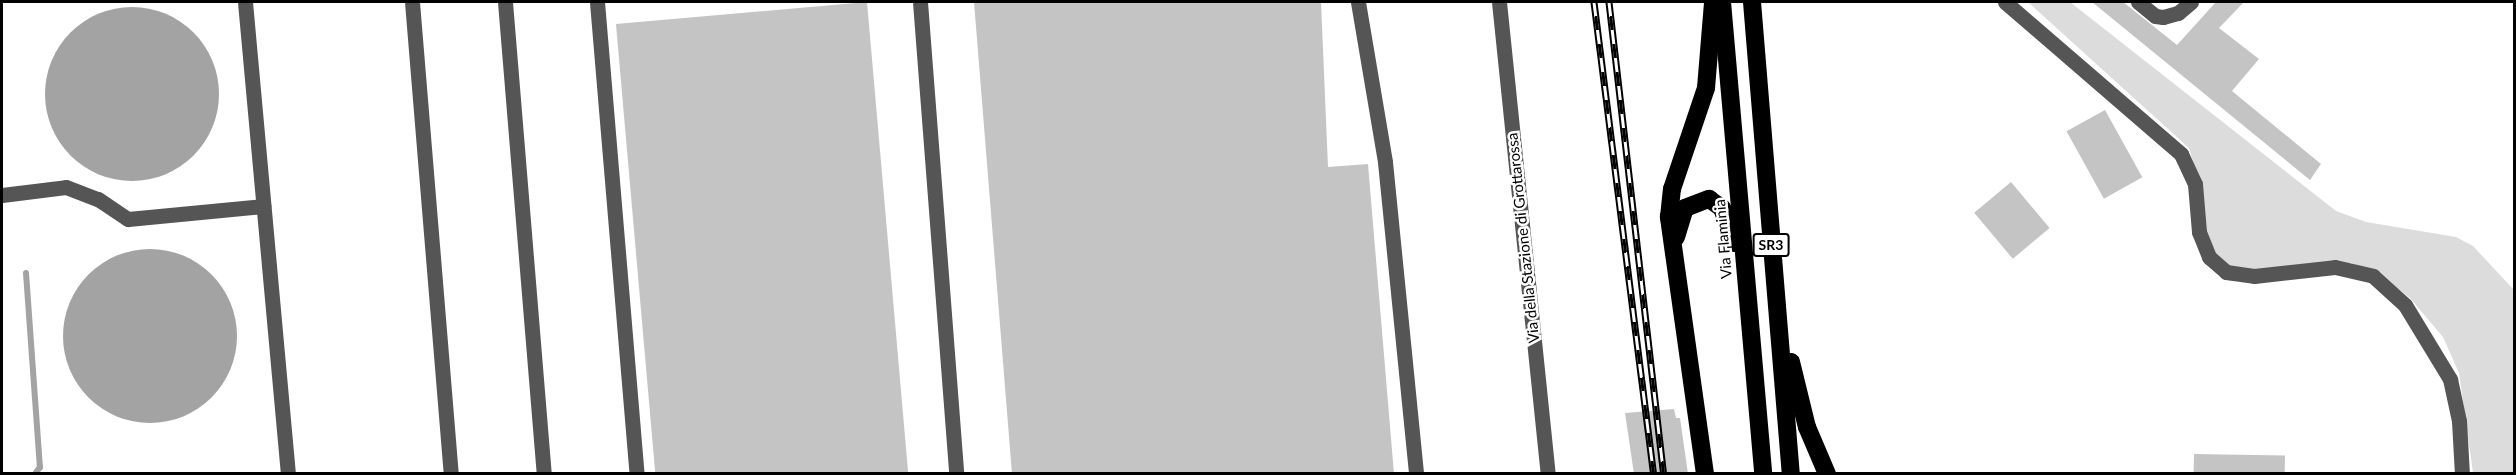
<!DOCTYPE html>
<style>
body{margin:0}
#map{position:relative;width:2516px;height:475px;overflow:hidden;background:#fff;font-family:Lato,sans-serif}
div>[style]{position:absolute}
.green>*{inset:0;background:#dcdcdc}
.water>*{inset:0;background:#a3a3a3}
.round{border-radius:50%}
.stream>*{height:6px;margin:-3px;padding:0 3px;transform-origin:3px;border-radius:3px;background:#a3a3a3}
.building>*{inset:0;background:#c4c4c4;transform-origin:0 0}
.minor>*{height:15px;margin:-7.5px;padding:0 7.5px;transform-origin:7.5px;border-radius:7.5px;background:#555}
.highway>*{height:18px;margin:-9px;padding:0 9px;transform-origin:9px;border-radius:9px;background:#000}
.rail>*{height:7px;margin-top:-3.5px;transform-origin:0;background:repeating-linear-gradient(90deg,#fff 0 14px,#000 0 28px);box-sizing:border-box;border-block:2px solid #000}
span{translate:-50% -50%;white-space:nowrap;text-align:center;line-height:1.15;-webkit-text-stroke:5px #fff;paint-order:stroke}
.shield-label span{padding:2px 4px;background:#fff;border:2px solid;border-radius:4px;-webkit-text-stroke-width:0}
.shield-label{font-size:14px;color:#000;font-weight:700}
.street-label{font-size:15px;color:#000}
.frame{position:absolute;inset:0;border:3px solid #000;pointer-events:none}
</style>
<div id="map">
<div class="green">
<i style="clip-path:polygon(2028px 2px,2070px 2px,2336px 211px,2366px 222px,2456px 237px,2473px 246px,2514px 290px,2514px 473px,2473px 473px,2459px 373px,2443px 337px,2410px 298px,2381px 275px,2351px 263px,2238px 271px,2219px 260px,2203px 232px,2201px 190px,2189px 148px)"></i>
</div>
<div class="water">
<i class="round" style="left:45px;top:7px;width:174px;height:174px"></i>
<i class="round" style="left:63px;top:249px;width:174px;height:174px"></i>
</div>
<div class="stream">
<i style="left:26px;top:273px;width:195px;rotate:85.9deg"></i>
<i style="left:40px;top:467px;width:9px;rotate:126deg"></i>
</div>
<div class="building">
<i style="left:867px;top:2px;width:474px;height:252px;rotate:85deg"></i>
<i style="clip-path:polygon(974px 2px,1321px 2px,1328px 167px,1368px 164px,1394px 474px,1012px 474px)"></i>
<i style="clip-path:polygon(2092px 2px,2123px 2px,2177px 45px,2216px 2px,2244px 2px,2219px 28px,2259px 59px,2232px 91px,2321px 164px,2310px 180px)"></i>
<i style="left:2105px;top:110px;width:77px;height:44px;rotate:61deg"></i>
<i style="left:2011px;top:182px;width:60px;height:48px;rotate:50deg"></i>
<i style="clip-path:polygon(1674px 409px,1676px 418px,1680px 418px,1688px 474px,1634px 474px,1625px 413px)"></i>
<i style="left:2194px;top:454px;width:91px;height:20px;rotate:1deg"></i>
</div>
<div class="minor">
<i style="left:245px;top:2px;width:474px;rotate:84.8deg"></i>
<i style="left:412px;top:2px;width:474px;rotate:85.3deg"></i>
<i style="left:505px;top:2px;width:474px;rotate:85.3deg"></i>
<i style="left:597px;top:2px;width:474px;rotate:85.2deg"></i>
<i style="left:920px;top:2px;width:473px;rotate:85.6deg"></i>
<i style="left:1358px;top:2px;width:162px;rotate:80.4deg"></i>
<i style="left:1385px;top:162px;width:314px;rotate:84.3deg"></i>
<i style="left:1499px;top:2px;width:475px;rotate:84.1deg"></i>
<i style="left:2005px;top:2px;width:233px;rotate:40.8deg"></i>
<i style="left:2181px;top:154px;width:33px;rotate:65deg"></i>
<i style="left:2195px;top:184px;width:48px;rotate:85.2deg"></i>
<i style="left:2199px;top:232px;width:27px;rotate:68deg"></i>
<i style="left:2209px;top:257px;width:23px;rotate:41deg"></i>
<i style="left:2226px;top:272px;width:28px;rotate:8deg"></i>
<i style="left:2254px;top:276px;width:81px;rotate:-6.3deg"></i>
<i style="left:2335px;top:267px;width:39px;rotate:13deg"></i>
<i style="left:2373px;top:276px;width:43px;rotate:42.2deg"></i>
<i style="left:2405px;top:305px;width:87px;rotate:58.7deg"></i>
<i style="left:2450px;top:379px;width:43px;rotate:77.9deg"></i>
<i style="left:2459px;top:421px;width:53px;rotate:86.8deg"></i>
<i style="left:2138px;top:2px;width:22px;rotate:39deg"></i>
<i style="left:2155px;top:16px;width:8px;rotate:7deg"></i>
<i style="left:2163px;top:17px;width:16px;rotate:-15deg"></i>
<i style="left:2178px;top:13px;width:17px;rotate:-40deg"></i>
<i style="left:2px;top:195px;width:64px;rotate:-7.1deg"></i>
<i style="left:66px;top:187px;width:34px;rotate:21deg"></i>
<i style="left:98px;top:199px;width:36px;rotate:34deg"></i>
<i style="left:128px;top:219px;width:136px;rotate:-5.5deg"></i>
</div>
<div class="highway">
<i style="left:1722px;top:2px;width:474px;rotate:85deg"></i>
<i style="left:1752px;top:2px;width:474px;rotate:85.3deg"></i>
<i style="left:1676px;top:237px;width:30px;rotate:-73deg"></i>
<i style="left:1685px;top:208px;width:26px;rotate:-21deg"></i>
<i style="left:1709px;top:199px;width:16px;rotate:35deg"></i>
<i style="left:1722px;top:208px;width:37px;rotate:71deg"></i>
<i style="left:1791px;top:362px;width:67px;rotate:76.2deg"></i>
<i style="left:1807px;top:427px;width:51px;rotate:66.9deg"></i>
<i style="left:1705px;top:474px;width:260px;rotate:-98deg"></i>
<i style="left:1669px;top:217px;width:28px;rotate:-84deg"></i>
<i style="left:1672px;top:189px;width:107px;rotate:-71.4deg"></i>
<i style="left:1706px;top:88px;width:86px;rotate:-85.3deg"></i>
</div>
<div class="rail">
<i style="left:1594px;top:2px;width:476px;rotate:82.8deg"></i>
<i style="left:1609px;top:2px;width:475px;rotate:83.4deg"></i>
</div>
<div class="shield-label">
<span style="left:1771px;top:245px">SR3</span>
</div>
<div class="street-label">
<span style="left:1523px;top:238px;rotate:-96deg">Via della Stazione di Grottarossa</span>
<span style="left:1723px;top:239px;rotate:-95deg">Via Flaminia</span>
</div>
<div class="frame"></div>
</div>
